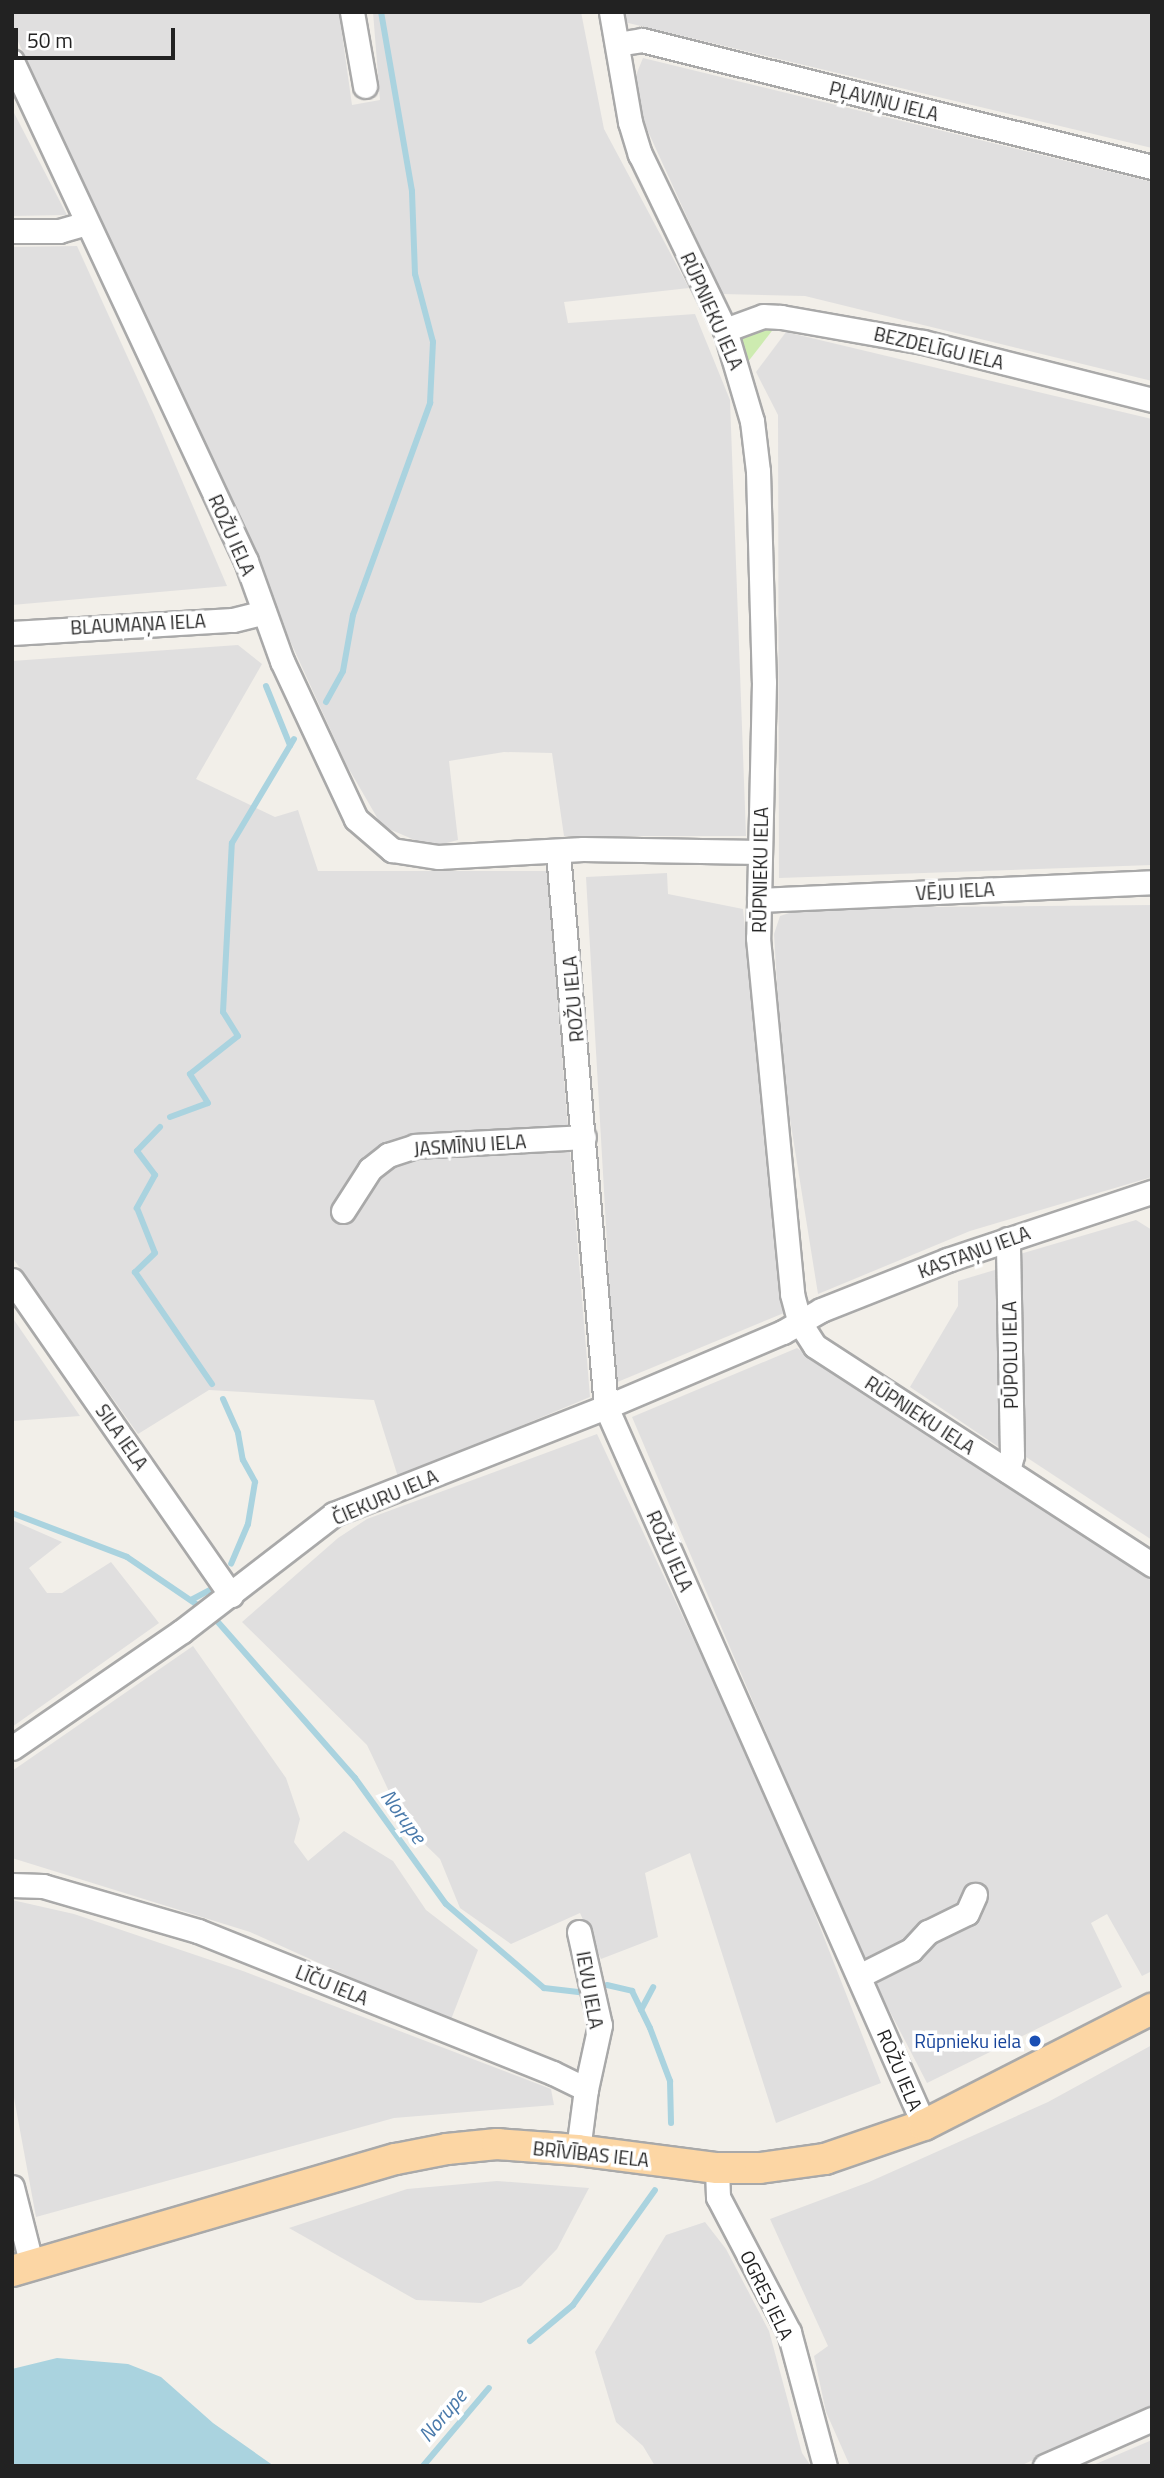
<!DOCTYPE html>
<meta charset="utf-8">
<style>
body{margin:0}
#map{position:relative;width:1164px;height:2478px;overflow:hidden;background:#f2efe9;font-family:"Titillium Web",sans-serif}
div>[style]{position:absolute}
.residential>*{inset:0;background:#e0dfdf}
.grass>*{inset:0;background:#cdebb0}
.water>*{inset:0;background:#aad3df}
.stream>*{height:6px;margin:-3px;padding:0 3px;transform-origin:3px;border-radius:3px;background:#aad3df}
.roads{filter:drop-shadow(2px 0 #a9a9a9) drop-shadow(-2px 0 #a9a9a9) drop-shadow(0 2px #a9a9a9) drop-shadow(0 -2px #a9a9a9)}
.minor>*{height:23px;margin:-11.5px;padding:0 11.5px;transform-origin:11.5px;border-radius:11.5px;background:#fff}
.major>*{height:30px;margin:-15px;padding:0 15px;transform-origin:15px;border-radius:15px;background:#fcd6a4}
.dots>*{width:19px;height:19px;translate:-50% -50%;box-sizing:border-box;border:4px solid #fff;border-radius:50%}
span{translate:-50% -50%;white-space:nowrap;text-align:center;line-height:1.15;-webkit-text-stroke:7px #fff;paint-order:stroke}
.street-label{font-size:19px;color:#222}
.transit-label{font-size:19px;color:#164399}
.right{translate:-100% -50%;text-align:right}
.water-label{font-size:21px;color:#4a7aab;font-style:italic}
.frame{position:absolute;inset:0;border:14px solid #222;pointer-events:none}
.scale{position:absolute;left:14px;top:28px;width:161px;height:32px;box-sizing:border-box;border:4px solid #222;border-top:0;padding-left:9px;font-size:21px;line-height:24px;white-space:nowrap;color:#222;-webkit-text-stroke:5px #fff;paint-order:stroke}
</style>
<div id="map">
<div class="residential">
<i style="clip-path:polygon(12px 12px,339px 12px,352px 105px,380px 100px,373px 12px,581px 12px,604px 129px,689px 288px,564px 302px,568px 323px,695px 314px,730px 400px,746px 836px,564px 836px,552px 753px,504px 752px,449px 761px,458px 840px,431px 847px,382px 826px,346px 764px,12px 28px)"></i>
<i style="clip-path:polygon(623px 12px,1152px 12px,1152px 148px,624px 22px)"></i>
<i style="clip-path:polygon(643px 58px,1152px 182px,1152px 381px,805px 296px,722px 294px,641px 116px,632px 85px)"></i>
<i style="clip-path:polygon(12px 109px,67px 215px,12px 216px)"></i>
<i style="clip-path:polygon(77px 246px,154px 415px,227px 586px,12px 605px,12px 247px)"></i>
<i style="clip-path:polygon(786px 332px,1152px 419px,1152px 865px,779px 878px,778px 415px,756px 372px)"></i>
<i style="clip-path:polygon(238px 645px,262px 664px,196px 779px,275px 817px,298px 810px,318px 871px,547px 871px,590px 1397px,398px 1477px,374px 1400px,209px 1390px,138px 1434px,12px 1257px,12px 661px)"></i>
<i style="clip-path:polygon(667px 873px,668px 894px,743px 909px,784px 1313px,615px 1383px,586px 877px)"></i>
<i style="clip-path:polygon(1152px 905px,1152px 1177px,970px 1231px,818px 1294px,782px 1069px,774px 934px,780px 916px,804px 908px)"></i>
<i style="clip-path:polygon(1136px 1220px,1152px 1230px,1152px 1540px,1023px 1455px,1020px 1254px)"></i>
<i style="clip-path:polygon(998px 1269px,1003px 1450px,910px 1387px,958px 1306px,958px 1281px)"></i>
<i style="clip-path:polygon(12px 1317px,80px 1416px,12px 1421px)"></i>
<i style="clip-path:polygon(797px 1348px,1152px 1579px,1152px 1971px,1142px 1976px,1107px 1914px,1091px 1923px,1122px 1987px,927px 2083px,862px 1958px,632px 1417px)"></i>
<i style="clip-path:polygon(597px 1434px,776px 1815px,881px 2083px,776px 2123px,690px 1853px,645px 1873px,658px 1937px,601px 1959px,580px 1913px,511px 1944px,460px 1908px,440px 1859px,405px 1825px,367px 1745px,242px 1622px,338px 1538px,367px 1519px)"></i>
<i style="clip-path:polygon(12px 1520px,62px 1542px,29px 1568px,47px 1593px,62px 1593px,111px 1562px,159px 1623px,12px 1727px)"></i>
<i style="clip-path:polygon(193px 1646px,286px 1778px,300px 1819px,294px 1842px,308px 1861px,344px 1831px,393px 1861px,426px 1910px,478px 1950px,450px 2022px,250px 1932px,12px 1858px,12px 1771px)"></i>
<i style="clip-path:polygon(12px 1900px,74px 1914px,243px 1971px,551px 2089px,554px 2105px,394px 2118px,36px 2217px,12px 2087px)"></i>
<i style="clip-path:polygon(1152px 2045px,1152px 2405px,1020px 2466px,850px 2466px,826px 2412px,814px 2356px,828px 2346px,770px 2219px,869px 2182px,1048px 2102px)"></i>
<i style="clip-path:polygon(497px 2181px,589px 2188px,557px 2249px,521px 2286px,481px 2303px,416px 2300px,289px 2228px,407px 2189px)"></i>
<i style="clip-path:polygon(705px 2222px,726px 2249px,769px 2331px,802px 2453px,811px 2466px,655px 2466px,643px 2446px,616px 2422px,595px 2352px,666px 2235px)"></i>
<i style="clip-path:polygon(1152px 2440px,1152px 2466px,1091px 2466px)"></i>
</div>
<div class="grass">
<i style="clip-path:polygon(754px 327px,775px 327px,747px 363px,739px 340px)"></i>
</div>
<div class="water">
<i style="clip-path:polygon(57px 2358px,128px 2364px,161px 2377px,213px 2423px,274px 2466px,12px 2466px,12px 2369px)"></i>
</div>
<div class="stream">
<i style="left:266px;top:686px;width:64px;rotate:67.9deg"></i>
<i style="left:326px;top:702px;width:35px;rotate:-61deg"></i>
<i style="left:343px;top:671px;width:57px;rotate:-79.9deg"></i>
<i style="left:353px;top:615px;width:226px;rotate:-70deg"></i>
<i style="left:430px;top:403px;width:61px;rotate:-87.2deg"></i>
<i style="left:433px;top:342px;width:70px;rotate:-104.8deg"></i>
<i style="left:415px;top:274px;width:83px;rotate:-92.1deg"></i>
<i style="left:412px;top:191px;width:182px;rotate:-99.8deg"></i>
<i style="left:170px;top:1117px;width:40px;rotate:-20.2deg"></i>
<i style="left:208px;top:1103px;width:34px;rotate:-122deg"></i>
<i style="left:190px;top:1074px;width:61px;rotate:-38.4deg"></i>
<i style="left:238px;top:1036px;width:28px;rotate:-122deg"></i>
<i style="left:223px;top:1012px;width:169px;rotate:-87deg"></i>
<i style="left:232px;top:843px;width:121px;rotate:-59.2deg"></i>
<i style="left:160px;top:1127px;width:33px;rotate:134deg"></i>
<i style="left:137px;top:1151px;width:30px;rotate:53deg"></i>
<i style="left:155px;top:1175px;width:38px;rotate:119deg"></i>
<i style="left:137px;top:1208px;width:48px;rotate:68.2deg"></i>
<i style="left:155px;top:1253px;width:28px;rotate:136deg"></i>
<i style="left:135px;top:1272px;width:136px;rotate:55.5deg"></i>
<i style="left:223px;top:1399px;width:37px;rotate:66deg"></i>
<i style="left:238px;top:1433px;width:27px;rotate:80deg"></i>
<i style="left:243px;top:1460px;width:25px;rotate:61deg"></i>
<i style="left:255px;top:1482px;width:43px;rotate:99.5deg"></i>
<i style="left:248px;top:1524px;width:43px;rotate:113deg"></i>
<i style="left:12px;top:1513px;width:123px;rotate:20.9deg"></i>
<i style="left:127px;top:1557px;width:87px;rotate:34.2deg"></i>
<i style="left:191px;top:1600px;width:21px;rotate:-28deg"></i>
<i style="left:217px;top:1621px;width:209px;rotate:48.7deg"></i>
<i style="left:355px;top:1778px;width:155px;rotate:54.2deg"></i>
<i style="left:446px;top:1904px;width:129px;rotate:40.6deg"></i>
<i style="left:544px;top:1988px;width:43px;rotate:6.6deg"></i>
<i style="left:607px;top:1985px;width:26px;rotate:13deg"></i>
<i style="left:632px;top:1991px;width:41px;rotate:64.1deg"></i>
<i style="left:650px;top:2028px;width:57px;rotate:69.3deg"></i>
<i style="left:670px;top:2081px;width:42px;rotate:88.6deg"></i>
<i style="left:641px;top:2010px;width:26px;rotate:-62deg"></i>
<i style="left:530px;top:2341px;width:56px;rotate:-39.9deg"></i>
<i style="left:573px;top:2305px;width:141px;rotate:-54.5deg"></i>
<i style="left:423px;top:2466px;width:102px;rotate:-49.8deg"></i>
</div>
<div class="roads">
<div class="minor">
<i style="left:352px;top:12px;width:75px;rotate:80deg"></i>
<i style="left:611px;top:12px;width:112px;rotate:80.2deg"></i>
<i style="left:630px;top:122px;width:34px;rotate:73deg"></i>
<i style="left:640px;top:154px;width:195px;rotate:64.2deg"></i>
<i style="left:725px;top:330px;width:95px;rotate:73.5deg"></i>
<i style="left:752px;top:421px;width:50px;rotate:83.2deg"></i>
<i style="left:758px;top:471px;width:211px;rotate:88.4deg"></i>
<i style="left:764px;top:682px;width:256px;rotate:91.3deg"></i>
<i style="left:758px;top:938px;width:358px;rotate:84.5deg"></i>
<i style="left:792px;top:1294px;width:30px;rotate:75deg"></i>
<i style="left:800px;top:1323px;width:27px;rotate:57deg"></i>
<i style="left:815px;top:1346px;width:402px;rotate:33deg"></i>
<i style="left:617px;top:44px;width:25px;rotate:-9deg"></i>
<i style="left:642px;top:40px;width:526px;rotate:13.98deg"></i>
<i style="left:12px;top:61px;width:552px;rotate:64.92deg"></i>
<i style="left:246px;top:561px;width:106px;rotate:70.2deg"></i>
<i style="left:282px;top:661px;width:174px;rotate:64.9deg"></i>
<i style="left:356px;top:819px;width:48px;rotate:40.7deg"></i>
<i style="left:392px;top:850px;width:47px;rotate:8.7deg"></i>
<i style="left:438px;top:857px;width:145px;rotate:-3.2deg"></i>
<i style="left:583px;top:849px;width:177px;rotate:1deg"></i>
<i style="left:12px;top:231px;width:47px"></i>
<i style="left:59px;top:231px;width:29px;rotate:-16deg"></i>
<i style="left:725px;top:330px;width:40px;rotate:-20.2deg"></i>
<i style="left:763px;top:316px;width:18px;rotate:3deg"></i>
<i style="left:781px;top:317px;width:144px;rotate:10deg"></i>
<i style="left:923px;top:342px;width:236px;rotate:14.2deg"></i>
<i style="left:12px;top:633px;width:221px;rotate:-3.4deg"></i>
<i style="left:233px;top:620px;width:32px;rotate:-14deg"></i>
<i style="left:558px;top:853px;width:556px;rotate:85.05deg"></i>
<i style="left:606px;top:1407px;width:785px;rotate:66.11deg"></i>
<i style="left:759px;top:900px;width:393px;rotate:-2.6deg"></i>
<i style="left:343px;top:1211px;width:50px;rotate:-57.3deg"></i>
<i style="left:370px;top:1169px;width:23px;rotate:-38deg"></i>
<i style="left:388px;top:1155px;width:28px;rotate:-18deg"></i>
<i style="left:415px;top:1146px;width:169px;rotate:-3deg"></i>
<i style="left:12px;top:1280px;width:384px;rotate:55.2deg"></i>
<i style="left:1008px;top:1471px;width:16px;rotate:-76deg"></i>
<i style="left:1012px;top:1455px;width:216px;rotate:-91.1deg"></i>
<i style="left:12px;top:1748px;width:206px;rotate:-34.5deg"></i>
<i style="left:182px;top:1631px;width:192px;rotate:-37.6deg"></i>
<i style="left:334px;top:1514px;width:292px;rotate:-21.5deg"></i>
<i style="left:606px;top:1407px;width:192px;rotate:-23deg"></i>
<i style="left:783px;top:1332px;width:44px;rotate:-30.1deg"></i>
<i style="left:821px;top:1310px;width:136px;rotate:-21.6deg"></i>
<i style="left:947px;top:1260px;width:216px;rotate:-18.4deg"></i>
<i style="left:12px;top:1885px;width:31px;rotate:2deg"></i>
<i style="left:43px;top:1886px;width:161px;rotate:16.2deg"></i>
<i style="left:198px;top:1931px;width:382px;rotate:21.8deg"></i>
<i style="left:553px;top:2073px;width:37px;rotate:26deg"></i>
<i style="left:586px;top:2089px;width:62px;rotate:97.5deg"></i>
<i style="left:579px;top:1932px;width:95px;rotate:77.3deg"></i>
<i style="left:600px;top:2025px;width:66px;rotate:102.3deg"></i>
<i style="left:859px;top:1976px;width:58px;rotate:-26.6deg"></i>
<i style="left:911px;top:1950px;width:25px;rotate:-47deg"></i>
<i style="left:928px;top:1932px;width:43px;rotate:-26deg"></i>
<i style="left:967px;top:1913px;width:20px;rotate:-66deg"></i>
<i style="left:717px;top:2168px;width:29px;rotate:88deg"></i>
<i style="left:718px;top:2197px;width:153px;rotate:62.3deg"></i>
<i style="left:789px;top:2332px;width:139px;rotate:75deg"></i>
<i style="left:12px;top:2187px;width:81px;rotate:75.8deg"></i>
<i style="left:1045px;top:2466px;width:117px;rotate:-23.7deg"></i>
</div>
<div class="major">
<i style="left:12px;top:2271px;width:400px;rotate:-16.3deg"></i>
<i style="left:396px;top:2159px;width:52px;rotate:-11.1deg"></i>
<i style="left:447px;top:2149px;width:50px;rotate:-5.7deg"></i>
<i style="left:497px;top:2144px;width:81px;rotate:4.2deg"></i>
<i style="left:578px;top:2150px;width:140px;rotate:7.4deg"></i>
<i style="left:717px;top:2168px;width:43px"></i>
<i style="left:760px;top:2168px;width:66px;rotate:-7.9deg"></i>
<i style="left:825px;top:2159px;width:105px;rotate:-19deg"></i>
<i style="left:924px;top:2125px;width:256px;rotate:-27deg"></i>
</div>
</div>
<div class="dots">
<i style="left:1035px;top:2041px;background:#1a4fb4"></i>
</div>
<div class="street-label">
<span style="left:884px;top:101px;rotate:14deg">PĻAVIŅU IELA</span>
<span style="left:712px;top:311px;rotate:66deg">RŪPNIEKU IELA</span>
<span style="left:939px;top:348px;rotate:13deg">BEZDELĪGU IELA</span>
<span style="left:232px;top:535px;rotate:66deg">ROŽU IELA</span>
<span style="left:138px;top:624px;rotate:-3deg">BLAUMAŅA IELA</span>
<span style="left:760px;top:870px;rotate:-89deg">RŪPNIEKU IELA</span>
<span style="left:955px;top:891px;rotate:-3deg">VĒJU IELA</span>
<span style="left:573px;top:999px;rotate:-95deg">ROŽU IELA</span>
<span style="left:470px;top:1145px;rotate:-4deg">JASMĪNU IELA</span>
<span style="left:974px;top:1252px;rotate:-20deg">KASTAŅU IELA</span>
<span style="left:1010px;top:1355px;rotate:-91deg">PŪPOLU IELA</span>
<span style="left:920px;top:1415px;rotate:33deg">RŪPNIEKU IELA</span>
<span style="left:122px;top:1437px;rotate:55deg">SILA IELA</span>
<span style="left:385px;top:1497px;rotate:-23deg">ČIEKURU IELA</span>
<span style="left:670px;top:1551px;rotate:66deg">ROŽU IELA</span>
<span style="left:332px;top:1985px;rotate:22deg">LĪČU IELA</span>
<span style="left:590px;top:1990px;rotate:80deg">IEVU IELA</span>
<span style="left:900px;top:2070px;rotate:67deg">ROŽU IELA</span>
<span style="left:591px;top:2154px;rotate:6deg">BRĪVĪBAS IELA</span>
<span style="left:767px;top:2295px;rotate:64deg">OGRES IELA</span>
</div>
<div class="transit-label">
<span class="right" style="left:1021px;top:2041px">Rūpnieku iela</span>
</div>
<div class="water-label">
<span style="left:404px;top:1816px;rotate:54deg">Norupe</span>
<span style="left:442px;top:2415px;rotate:-50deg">Norupe</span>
</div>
<div class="frame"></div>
<div class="scale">50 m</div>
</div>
